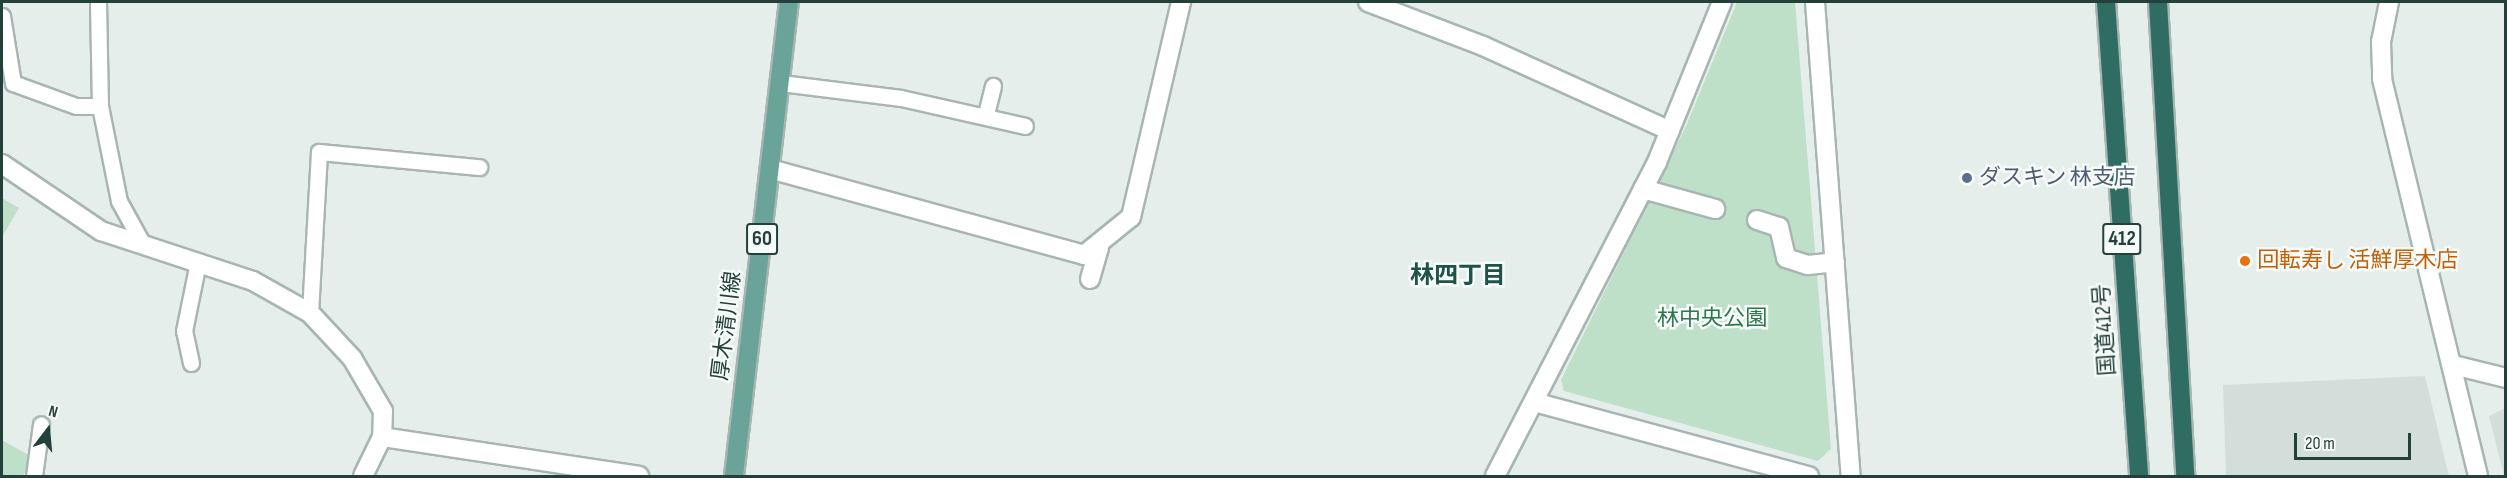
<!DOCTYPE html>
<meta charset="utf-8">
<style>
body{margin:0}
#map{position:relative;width:2507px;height:478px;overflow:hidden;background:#e5eeeb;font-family:"Sofia Sans Condensed","Noto Sans JP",sans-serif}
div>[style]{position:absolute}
.built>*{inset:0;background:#d3deda}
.green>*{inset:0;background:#bedfc8}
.roads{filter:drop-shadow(2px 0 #a7b6b2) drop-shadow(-2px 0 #a7b6b2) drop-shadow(0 2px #a7b6b2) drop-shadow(0 -2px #a7b6b2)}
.lane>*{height:15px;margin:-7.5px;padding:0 7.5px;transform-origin:7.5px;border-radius:7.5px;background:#fff}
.street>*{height:18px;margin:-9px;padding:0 9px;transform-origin:9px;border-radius:9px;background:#fff}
.primary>*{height:18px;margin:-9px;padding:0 9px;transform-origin:9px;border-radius:9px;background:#6aa397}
.highway>*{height:18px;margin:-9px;padding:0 9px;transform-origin:9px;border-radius:9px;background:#2f6d63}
.dots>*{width:16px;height:16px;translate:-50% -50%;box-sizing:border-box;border:3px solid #f6faf8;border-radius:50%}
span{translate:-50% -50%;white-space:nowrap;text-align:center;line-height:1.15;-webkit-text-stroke:5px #f6faf8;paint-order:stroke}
.shield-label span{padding:2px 4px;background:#f6faf8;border:2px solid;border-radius:4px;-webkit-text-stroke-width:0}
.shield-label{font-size:21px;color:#24403a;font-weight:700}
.service-label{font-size:22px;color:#4e5e75}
.left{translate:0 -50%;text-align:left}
.food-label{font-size:22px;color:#c56008}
.park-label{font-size:22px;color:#2e784d}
.street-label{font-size:22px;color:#24403a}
.neighbourhood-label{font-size:24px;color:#1f5349;font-weight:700}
.frame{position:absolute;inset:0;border:3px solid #24403a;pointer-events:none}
.north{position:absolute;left:18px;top:400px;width:60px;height:60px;-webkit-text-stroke:4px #f6faf8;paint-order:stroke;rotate:16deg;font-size:16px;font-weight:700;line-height:24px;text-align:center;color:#24403a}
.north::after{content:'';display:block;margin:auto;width:21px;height:27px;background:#24403a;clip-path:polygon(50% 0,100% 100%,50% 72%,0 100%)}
.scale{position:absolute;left:2294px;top:433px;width:117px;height:27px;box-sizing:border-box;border:3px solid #24403a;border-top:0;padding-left:8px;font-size:18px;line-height:21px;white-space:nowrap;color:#24403a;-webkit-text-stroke:4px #f6faf8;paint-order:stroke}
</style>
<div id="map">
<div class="built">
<i style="clip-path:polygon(2425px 376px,2449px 476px,2226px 476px,2223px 385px)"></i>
<i style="clip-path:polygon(2505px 408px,2506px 476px,2504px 476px,2489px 416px)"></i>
</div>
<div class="green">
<i style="clip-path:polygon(1737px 2px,1795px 2px,1831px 449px,1818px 461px,1564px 391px,1561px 380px,1687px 124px)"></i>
<i style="clip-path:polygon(2px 198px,19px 208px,2px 237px)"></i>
<i style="clip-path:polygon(2px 440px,32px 457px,23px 476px,2px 476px)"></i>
</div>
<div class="roads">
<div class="lane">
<i style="left:98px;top:2px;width:104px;rotate:88.9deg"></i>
<i style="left:100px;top:106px;width:97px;rotate:78.7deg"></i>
<i style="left:119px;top:201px;width:46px;rotate:61.2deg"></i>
<i style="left:2px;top:16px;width:68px;rotate:80.7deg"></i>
<i style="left:13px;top:83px;width:67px;rotate:20.1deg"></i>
<i style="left:76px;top:106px;width:24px"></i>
<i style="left:781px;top:83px;width:121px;rotate:7.1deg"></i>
<i style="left:901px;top:98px;width:127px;rotate:12.7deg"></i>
<i style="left:986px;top:114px;width:29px;rotate:-76deg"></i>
<i style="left:310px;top:313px;width:161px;rotate:-86.8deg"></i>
<i style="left:319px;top:152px;width:161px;rotate:5.4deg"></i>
<i style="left:191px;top:363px;width:33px;rotate:-102deg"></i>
<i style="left:184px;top:331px;width:70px;rotate:-78.5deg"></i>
<i style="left:34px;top:476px;width:52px;rotate:-82.3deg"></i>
</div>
<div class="street">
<i style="left:1368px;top:2px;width:123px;rotate:20.9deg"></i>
<i style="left:1483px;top:46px;width:205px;rotate:24.4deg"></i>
<i style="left:1815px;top:2px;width:475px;rotate:85.7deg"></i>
<i style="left:2389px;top:2px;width:41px;rotate:101.3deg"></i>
<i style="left:2381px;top:42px;width:37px;rotate:88deg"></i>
<i style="left:2382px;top:79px;width:408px;rotate:76.4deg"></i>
<i style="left:2px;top:164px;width:120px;rotate:34.1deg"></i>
<i style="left:101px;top:231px;width:160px;rotate:18.2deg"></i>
<i style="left:253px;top:281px;width:65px;rotate:29.3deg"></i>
<i style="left:310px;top:313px;width:62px;rotate:47deg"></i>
<i style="left:352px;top:358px;width:61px;rotate:59.7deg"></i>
<i style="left:383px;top:411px;width:26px;rotate:92deg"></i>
<i style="left:382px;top:437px;width:43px;rotate:116deg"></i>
<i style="left:770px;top:169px;width:326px;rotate:15.3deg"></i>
<i style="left:1084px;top:255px;width:60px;rotate:-39deg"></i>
<i style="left:1131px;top:217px;width:221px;rotate:-76.9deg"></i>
<i style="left:1643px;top:189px;width:75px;rotate:15.5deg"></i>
<i style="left:1757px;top:220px;width:23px;rotate:18deg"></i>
<i style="left:1779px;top:227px;width:32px;rotate:77deg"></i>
<i style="left:1786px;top:258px;width:23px;rotate:18deg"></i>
<i style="left:1808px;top:265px;width:27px;rotate:-6deg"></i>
<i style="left:1090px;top:279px;width:33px;rotate:-74deg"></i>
<i style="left:2453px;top:365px;width:55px;rotate:13.8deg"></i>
<i style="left:1534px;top:402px;width:285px;rotate:15.1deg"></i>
<i style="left:382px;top:437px;width:260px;rotate:8.6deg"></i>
<i style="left:1495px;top:476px;width:353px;rotate:-62.7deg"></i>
<i style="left:1657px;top:162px;width:173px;rotate:-67.9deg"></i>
</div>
<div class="primary">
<i style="left:734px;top:476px;width:477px;rotate:-83.4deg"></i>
</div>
<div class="highway">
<i style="left:2106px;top:2px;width:475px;rotate:86deg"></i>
<i style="left:2158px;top:2px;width:475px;rotate:86.7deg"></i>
</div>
</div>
<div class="dots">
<i style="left:1967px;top:178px;background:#5c6f8a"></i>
<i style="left:2245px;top:261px;background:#e8710a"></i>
</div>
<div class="shield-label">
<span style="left:762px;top:239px">60</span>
<span style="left:2122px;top:239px">412</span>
</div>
<div class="service-label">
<span class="left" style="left:1979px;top:178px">ダスキン 林支店</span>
</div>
<div class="food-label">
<span class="left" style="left:2257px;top:261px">回転寿し 活鮮厚木店</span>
</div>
<div class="park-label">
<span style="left:1712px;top:319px">林中央公園</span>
</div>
<div class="street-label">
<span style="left:727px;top:326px;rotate:-83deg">厚木清川線</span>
<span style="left:2105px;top:330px;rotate:-94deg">国道412号</span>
</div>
<div class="neighbourhood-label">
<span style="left:1458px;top:276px">林四丁目</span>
</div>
<div class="frame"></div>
<div class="north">N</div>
<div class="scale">20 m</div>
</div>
